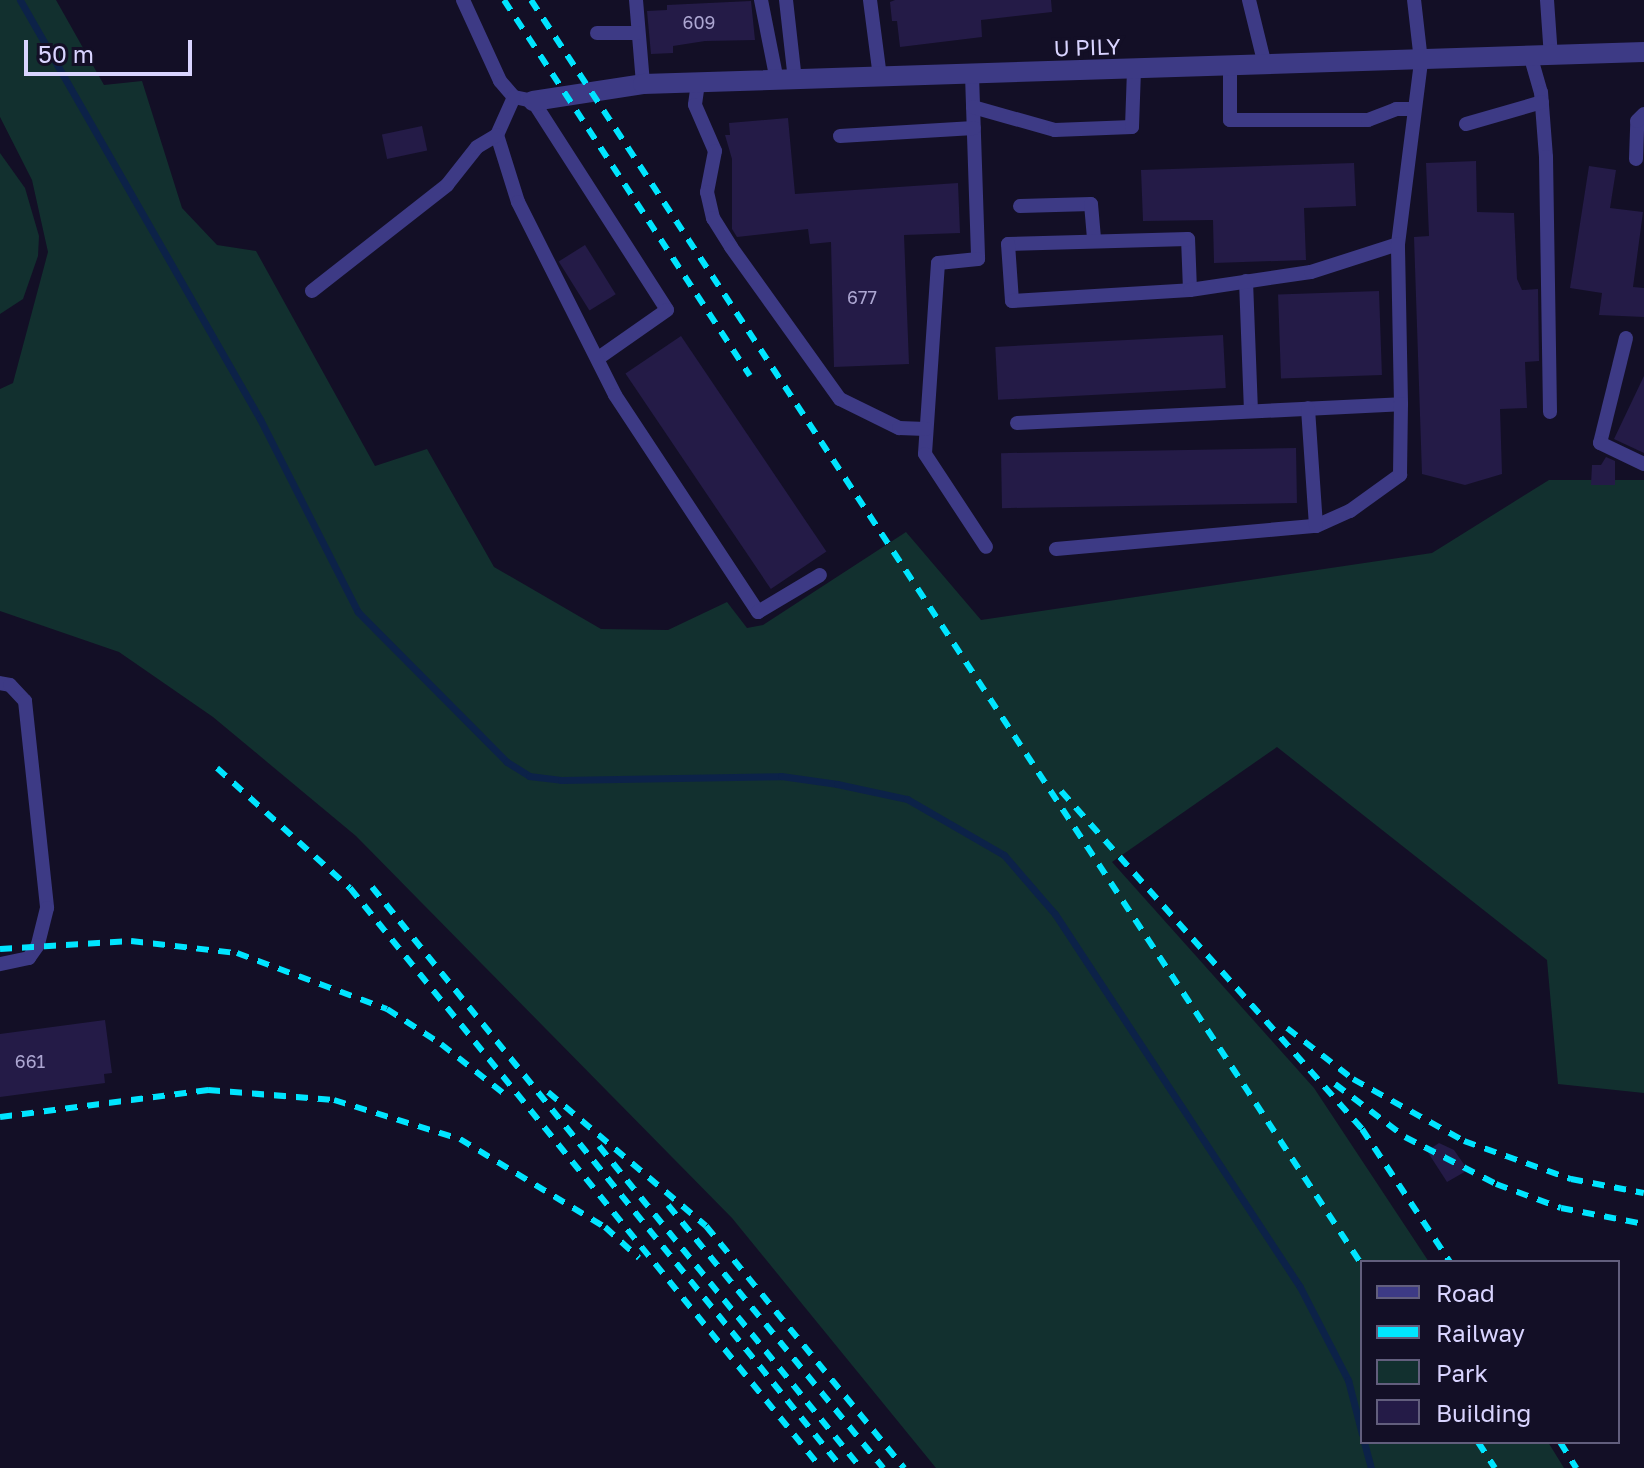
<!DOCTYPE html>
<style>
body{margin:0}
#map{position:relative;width:1644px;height:1468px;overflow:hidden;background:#130f26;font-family:"Golos Text",sans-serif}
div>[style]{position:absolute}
.green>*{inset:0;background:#12302f}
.stream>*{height:7px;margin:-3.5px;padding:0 3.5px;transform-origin:3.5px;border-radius:3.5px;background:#0c2248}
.building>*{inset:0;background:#241b47;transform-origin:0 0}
.lane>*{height:14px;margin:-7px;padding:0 7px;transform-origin:7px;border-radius:7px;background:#3d3a85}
.street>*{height:20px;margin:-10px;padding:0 10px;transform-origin:10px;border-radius:10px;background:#3d3a85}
.rail>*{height:6px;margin-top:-3px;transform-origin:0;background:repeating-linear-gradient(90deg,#00e5ff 0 12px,transparent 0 22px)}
span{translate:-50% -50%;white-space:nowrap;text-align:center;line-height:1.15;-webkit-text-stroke:7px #130f26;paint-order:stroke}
.number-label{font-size:18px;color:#aca6d1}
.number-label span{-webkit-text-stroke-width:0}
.street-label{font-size:22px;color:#d9d4ff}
.legend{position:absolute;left:1360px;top:1260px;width:260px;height:184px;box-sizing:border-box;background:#130f26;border:2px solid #625e7d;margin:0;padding:10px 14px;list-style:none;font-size:24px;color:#d9d4ff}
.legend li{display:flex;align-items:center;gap:16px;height:40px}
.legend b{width:40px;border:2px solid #625e7d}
.scale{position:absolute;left:24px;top:40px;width:168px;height:36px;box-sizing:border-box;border:4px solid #d9d4ff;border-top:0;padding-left:10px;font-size:24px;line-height:28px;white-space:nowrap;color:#d9d4ff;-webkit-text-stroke:6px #130f26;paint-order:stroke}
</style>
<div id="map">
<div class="green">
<i style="clip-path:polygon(0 0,56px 0,104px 85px,142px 81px,182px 208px,217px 245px,256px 251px,375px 466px,427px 449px,494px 567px,601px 629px,668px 630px,727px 602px,747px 628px,763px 625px,906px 532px,981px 620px,1432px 553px,1549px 480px,1644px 480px,1644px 1093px,1558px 1084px,1547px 960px,1277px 747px,1112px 862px,1314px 1088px,1429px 1262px,1362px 1262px,1362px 1442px,1548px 1442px,1564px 1468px,936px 1468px,732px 1218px,356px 836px,213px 717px,119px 652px,0 611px,0 389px,13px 383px,48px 252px,32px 180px,0 117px)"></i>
<i style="clip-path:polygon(0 153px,25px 188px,39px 236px,38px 256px,23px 299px,0 314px)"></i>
</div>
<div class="stream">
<i style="left:20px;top:0;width:483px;rotate:60.2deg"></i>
<i style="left:260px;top:419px;width:216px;rotate:63.1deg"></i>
<i style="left:358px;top:612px;width:211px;rotate:45.2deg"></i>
<i style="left:507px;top:762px;width:26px;rotate:32deg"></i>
<i style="left:529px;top:776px;width:32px;rotate:7deg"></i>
<i style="left:561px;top:780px;width:220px;rotate:-1deg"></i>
<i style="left:781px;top:776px;width:57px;rotate:8.1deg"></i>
<i style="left:837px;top:784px;width:72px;rotate:12.1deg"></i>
<i style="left:907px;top:799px;width:112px;rotate:30deg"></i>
<i style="left:1004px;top:855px;width:78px;rotate:49.2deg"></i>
<i style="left:1055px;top:914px;width:446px;rotate:56.7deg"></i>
<i style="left:1300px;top:1287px;width:105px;rotate:62.7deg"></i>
<i style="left:1348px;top:1380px;width:56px;rotate:75.5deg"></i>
<i style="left:1364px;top:1442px;width:27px;rotate:75deg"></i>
</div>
<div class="building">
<i style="clip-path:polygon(895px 0,1051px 0,1052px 12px,981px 20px,982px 37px,900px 47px,897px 21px,892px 21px,890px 2px)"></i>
<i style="clip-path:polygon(751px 1px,755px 40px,705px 41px,673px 46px,673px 53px,651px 54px,647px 11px,667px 10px,667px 5px)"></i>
<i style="clip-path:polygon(788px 118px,795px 194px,958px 183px,960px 233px,904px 235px,909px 364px,834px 367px,831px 242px,810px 244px,808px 229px,737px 237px,732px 229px,732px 159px,725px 135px,730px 135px,729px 123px)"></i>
<i style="left:422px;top:126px;width:25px;height:41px;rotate:78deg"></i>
<i style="clip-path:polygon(1476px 161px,1477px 212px,1514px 213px,1517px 279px,1522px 290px,1538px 289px,1539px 361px,1525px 362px,1527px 408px,1500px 409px,1502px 474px,1465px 485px,1422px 474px,1414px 237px,1429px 236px,1426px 163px)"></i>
<i style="clip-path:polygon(1354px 163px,1356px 206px,1304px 208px,1306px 260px,1214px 263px,1213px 220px,1143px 221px,1141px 170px)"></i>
<i style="clip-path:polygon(1589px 166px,1616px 170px,1610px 208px,1643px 212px,1633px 287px,1644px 288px,1644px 317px,1599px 315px,1602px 293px,1570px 288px)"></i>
<i style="left:585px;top:245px;width:58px;height:31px;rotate:58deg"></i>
<i style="left:1379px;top:291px;width:84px;height:101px;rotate:88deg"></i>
<i style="left:1223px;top:335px;width:53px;height:228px;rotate:87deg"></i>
<i style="left:681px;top:336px;width:260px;height:67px;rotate:56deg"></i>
<i style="clip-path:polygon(1644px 376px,1644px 453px,1614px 439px)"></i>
<i style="left:1296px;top:448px;width:55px;height:295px;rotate:89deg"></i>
<i style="clip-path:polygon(1606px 457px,1615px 461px,1615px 485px,1591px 485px,1592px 465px,1601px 465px)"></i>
<i style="clip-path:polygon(105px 1020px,112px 1073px,104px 1074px,105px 1083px,0 1097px,0 1034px)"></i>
<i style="clip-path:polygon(1439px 1143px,1454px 1150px,1468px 1170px,1447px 1182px,1427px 1151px)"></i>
</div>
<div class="lane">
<i style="left:463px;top:0;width:89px;rotate:65.4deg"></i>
<i style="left:500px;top:81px;width:21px;rotate:49deg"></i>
<i style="left:514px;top:97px;width:19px;rotate:12deg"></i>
<i style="left:533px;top:101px;width:248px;rotate:57.3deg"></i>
<i style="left:667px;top:310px;width:82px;rotate:145deg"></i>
<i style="left:636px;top:0;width:84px;rotate:85.2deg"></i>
<i style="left:761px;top:0;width:83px;rotate:78.8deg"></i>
<i style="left:786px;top:0;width:81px;rotate:83.6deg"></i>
<i style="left:870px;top:0;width:78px;rotate:82.6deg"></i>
<i style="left:1249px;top:0;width:67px;rotate:76.2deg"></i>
<i style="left:1547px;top:0;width:57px;rotate:86deg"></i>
<i style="left:597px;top:33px;width:40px"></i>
<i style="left:1531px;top:58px;width:35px;rotate:74deg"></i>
<i style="left:1541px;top:92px;width:65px;rotate:85.6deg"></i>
<i style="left:1546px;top:157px;width:255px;rotate:89.1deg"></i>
<i style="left:1230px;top:66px;width:54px;rotate:90deg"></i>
<i style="left:1230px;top:120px;width:138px"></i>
<i style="left:1368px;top:120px;width:30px;rotate:-21deg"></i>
<i style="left:1396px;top:109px;width:18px"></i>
<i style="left:972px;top:75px;width:184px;rotate:88.1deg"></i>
<i style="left:978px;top:259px;width:40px;rotate:174.3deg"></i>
<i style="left:938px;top:263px;width:191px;rotate:93.9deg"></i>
<i style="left:925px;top:454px;width:111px;rotate:56.7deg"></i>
<i style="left:698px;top:83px;width:22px;rotate:98deg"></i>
<i style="left:695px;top:105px;width:50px;rotate:66.5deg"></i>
<i style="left:715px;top:151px;width:42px;rotate:101deg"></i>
<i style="left:707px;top:192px;width:27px;rotate:77deg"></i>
<i style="left:713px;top:218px;width:34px;rotate:58deg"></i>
<i style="left:731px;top:247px;width:187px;rotate:54.4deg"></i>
<i style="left:840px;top:399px;width:66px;rotate:26.2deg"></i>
<i style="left:899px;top:428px;width:27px;rotate:2deg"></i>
<i style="left:514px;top:97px;width:42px;rotate:114.1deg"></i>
<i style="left:497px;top:135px;width:70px;rotate:72.6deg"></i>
<i style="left:518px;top:202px;width:216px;rotate:63.3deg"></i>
<i style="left:615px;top:395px;width:260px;rotate:56.6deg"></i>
<i style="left:758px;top:612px;width:72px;rotate:-30.8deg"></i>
<i style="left:973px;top:107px;width:85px;rotate:15.7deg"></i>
<i style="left:1055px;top:130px;width:77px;rotate:-2.2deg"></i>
<i style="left:1132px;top:127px;width:58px;rotate:-88deg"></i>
<i style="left:1466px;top:124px;width:79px;rotate:-16.1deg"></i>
<i style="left:840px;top:136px;width:134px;rotate:-3.4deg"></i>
<i style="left:1636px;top:159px;width:38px;rotate:-88deg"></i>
<i style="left:1637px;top:121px;width:10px;rotate:-45deg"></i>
<i style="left:1020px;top:206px;width:71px;rotate:-1.6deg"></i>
<i style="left:1091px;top:204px;width:37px;rotate:85deg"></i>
<i style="left:1246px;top:281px;width:130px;rotate:87.8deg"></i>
<i style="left:1190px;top:290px;width:51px;rotate:-92.2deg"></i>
<i style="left:1188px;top:239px;width:180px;rotate:178.4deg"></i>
<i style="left:1008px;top:244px;width:57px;rotate:86deg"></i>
<i style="left:1012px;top:301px;width:178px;rotate:-3.5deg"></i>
<i style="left:1190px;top:290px;width:122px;rotate:-8.5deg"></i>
<i style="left:1311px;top:272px;width:91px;rotate:-17.8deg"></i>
<i style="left:1398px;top:244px;width:184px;rotate:-82.8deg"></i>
<i style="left:1421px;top:61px;width:61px;rotate:-96.5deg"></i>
<i style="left:312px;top:291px;width:172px;rotate:-38.1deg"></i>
<i style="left:447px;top:185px;width:48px;rotate:-51.7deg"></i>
<i style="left:477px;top:147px;width:23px;rotate:-31deg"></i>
<i style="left:1626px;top:338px;width:108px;rotate:103.9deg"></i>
<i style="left:1600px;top:443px;width:49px;rotate:25.5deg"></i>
<i style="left:1017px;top:423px;width:384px;rotate:-2.8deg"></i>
<i style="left:1401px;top:404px;width:160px;rotate:-91.1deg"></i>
<i style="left:1316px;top:526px;width:37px;rotate:-24deg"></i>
<i style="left:1350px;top:511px;width:62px;rotate:-35.8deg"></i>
<i style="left:1400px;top:475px;width:71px;rotate:-89.2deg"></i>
<i style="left:1056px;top:549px;width:261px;rotate:-5.1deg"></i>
<i style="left:1316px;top:526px;width:118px;rotate:-93.9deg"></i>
<i style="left:0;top:683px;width:10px;rotate:11deg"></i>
<i style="left:10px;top:685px;width:22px;rotate:47deg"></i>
<i style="left:25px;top:701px;width:208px;rotate:83.9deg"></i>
<i style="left:47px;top:908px;width:38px;rotate:104deg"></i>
<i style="left:38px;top:945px;width:16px;rotate:125deg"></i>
<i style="left:29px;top:958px;width:30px;rotate:168deg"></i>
</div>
<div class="street">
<i style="left:533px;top:101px;width:111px;rotate:-8.8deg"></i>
<i style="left:643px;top:84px;width:1002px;rotate:-1.83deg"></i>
</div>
<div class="rail">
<i style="left:504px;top:0;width:449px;rotate:56.8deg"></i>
<i style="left:531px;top:0;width:1514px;rotate:56.7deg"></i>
<i style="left:217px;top:768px;width:179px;rotate:42.1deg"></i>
<i style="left:350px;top:888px;width:747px;rotate:50.92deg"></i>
<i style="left:1061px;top:791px;width:453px;rotate:48.3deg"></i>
<i style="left:1362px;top:1129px;width:159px;rotate:56.5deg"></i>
<i style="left:372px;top:887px;width:747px;rotate:51.03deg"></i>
<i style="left:0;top:949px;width:131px;rotate:-3.5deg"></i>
<i style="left:131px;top:941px;width:107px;rotate:6.5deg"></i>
<i style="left:237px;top:953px;width:160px;rotate:20.5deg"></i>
<i style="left:387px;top:1009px;width:64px;rotate:32.9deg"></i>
<i style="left:441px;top:1044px;width:85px;rotate:38.3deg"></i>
<i style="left:1287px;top:1028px;width:83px;rotate:37.7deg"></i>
<i style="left:1353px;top:1079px;width:127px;rotate:29.2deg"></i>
<i style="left:1464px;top:1141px;width:114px;rotate:19.6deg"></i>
<i style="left:1571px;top:1179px;width:74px;rotate:10.9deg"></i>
<i style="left:1335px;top:1084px;width:88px;rotate:37.1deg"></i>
<i style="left:1405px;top:1137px;width:102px;rotate:27.3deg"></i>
<i style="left:1496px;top:1184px;width:69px;rotate:20.3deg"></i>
<i style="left:1561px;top:1208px;width:85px;rotate:10.9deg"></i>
<i style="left:548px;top:1092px;width:207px;rotate:40.3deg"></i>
<i style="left:706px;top:1226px;width:313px;rotate:50.7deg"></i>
<i style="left:0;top:1117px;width:210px;rotate:-7.4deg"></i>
<i style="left:208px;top:1090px;width:126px;rotate:4.5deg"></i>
<i style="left:334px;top:1100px;width:132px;rotate:17.2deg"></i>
<i style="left:460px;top:1139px;width:170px;rotate:31.3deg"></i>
<i style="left:605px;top:1227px;width:46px;rotate:42.4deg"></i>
<i style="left:599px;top:1146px;width:415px;rotate:50.9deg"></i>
<i style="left:668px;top:1205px;width:340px;rotate:50.7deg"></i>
<i style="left:1478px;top:1442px;width:31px;rotate:57deg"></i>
<i style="left:1560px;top:1442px;width:31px;rotate:58deg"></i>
</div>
<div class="number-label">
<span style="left:699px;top:22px">609</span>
<span style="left:862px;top:297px">677</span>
<span style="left:30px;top:1061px">661</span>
</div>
<div class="street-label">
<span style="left:1087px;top:47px;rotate:-2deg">U PILY</span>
</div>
<ul class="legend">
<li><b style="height:10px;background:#3d3a85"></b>Road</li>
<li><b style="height:10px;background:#00e5ff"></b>Railway</li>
<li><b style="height:22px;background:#12302f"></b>Park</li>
<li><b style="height:22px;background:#241b47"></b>Building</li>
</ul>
<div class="scale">50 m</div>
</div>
